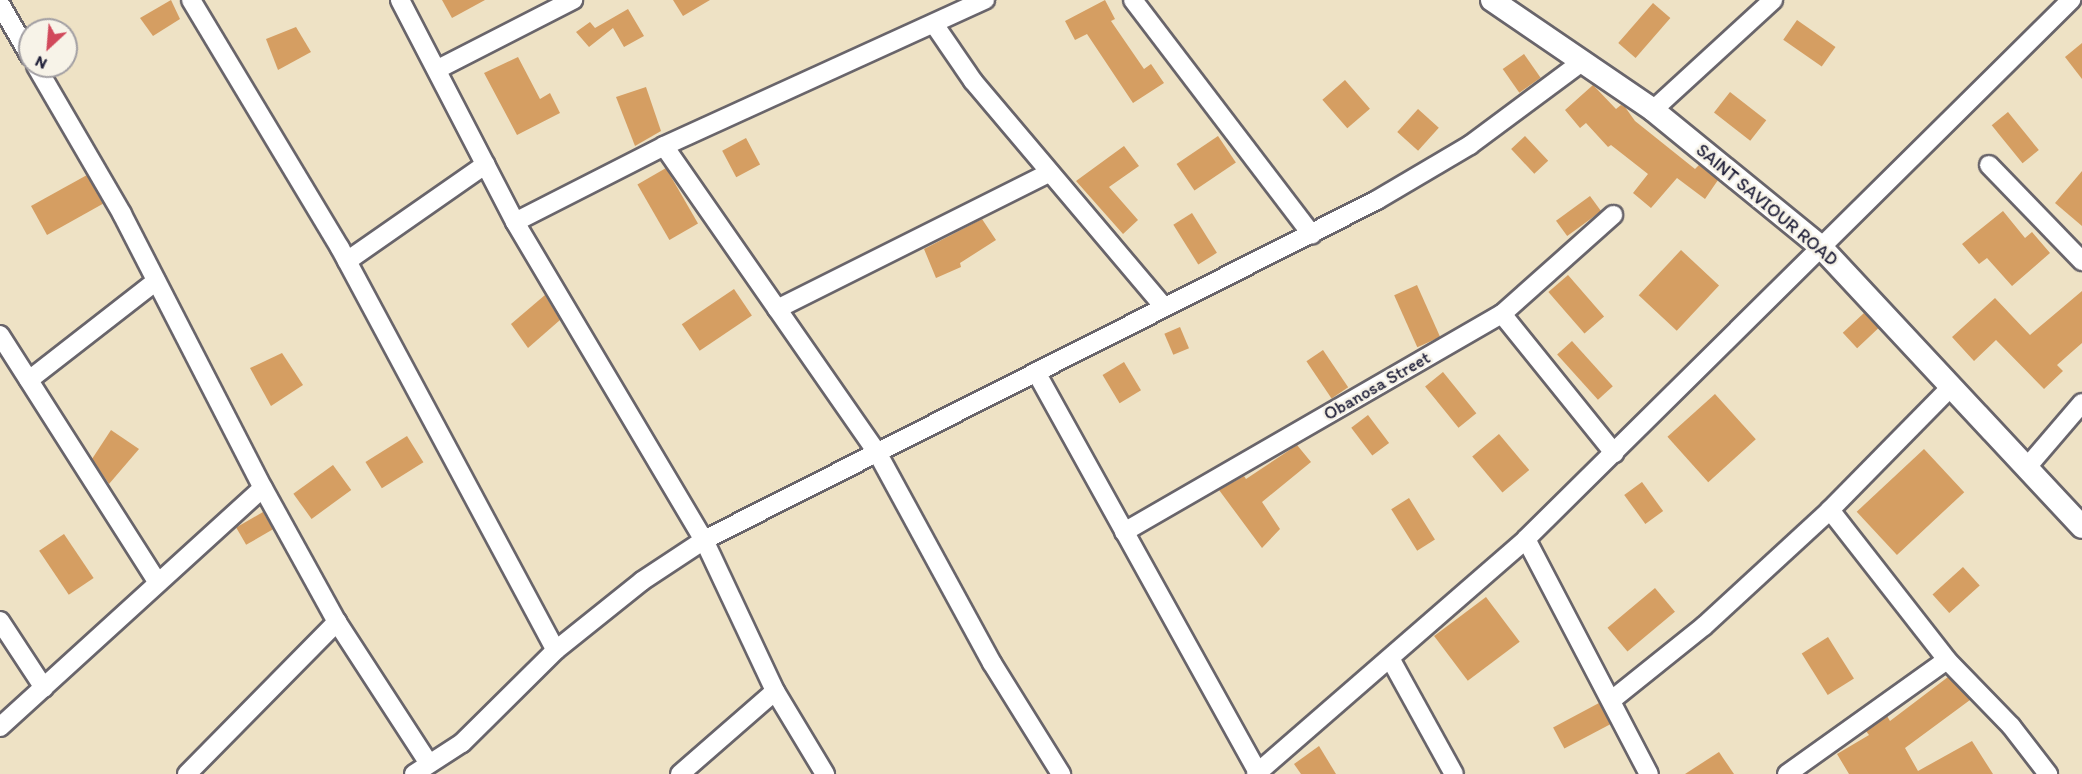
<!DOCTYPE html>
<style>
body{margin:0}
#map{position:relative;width:2082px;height:774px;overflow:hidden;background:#eee2c5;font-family:Itim,sans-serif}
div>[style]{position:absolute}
.building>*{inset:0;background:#d59e62;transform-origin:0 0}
.roads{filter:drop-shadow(2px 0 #69656b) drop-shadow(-2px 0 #69656b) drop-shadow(0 2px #69656b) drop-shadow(0 -2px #69656b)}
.minor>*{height:18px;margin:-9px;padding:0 9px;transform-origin:9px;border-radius:9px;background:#fff}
.tertiary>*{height:22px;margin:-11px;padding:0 11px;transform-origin:11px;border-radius:11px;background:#fff}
span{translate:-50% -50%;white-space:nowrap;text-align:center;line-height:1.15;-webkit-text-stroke:5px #f7f3e8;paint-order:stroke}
.street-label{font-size:18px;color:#22223b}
.north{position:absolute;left:18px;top:18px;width:60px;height:60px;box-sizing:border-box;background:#f7f3e8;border:2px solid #a29fa3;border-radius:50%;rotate:206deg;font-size:16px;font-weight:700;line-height:24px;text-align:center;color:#22223b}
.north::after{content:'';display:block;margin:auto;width:21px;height:27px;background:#d1495b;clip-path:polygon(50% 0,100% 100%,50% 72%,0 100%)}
</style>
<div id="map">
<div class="building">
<i style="clip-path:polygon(171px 0,180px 19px,153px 36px,140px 18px)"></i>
<i style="clip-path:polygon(442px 0,485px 0,452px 18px)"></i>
<i style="clip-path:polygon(673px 0,710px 0,683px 16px)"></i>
<i style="clip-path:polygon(1105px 0,1115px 19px,1111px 21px,1144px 69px,1151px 64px,1164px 83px,1133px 103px,1087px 34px,1075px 40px,1065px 21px)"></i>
<i style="left:1653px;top:3px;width:23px;height:53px;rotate:41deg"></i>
<i style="clip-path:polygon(628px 9px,644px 36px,624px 47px,613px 28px,589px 47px,576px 32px,590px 22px,595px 28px)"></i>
<i style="left:1797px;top:20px;width:47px;height:24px;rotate:35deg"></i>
<i style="clip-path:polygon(296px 27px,311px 52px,278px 70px,266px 39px)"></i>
<i style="clip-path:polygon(2082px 43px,2082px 79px,2065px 57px)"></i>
<i style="left:1524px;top:54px;width:29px;height:26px;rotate:55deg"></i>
<i style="clip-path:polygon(518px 57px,540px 99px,550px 93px,560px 113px,517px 135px,484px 73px)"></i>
<i style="left:1345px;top:80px;width:38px;height:30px;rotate:49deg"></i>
<i style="clip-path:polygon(1593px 85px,1616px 109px,1621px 105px,1625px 107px,1635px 121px,1695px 169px,1699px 165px,1718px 180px,1705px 199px,1677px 178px,1651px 208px,1633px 193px,1648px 174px,1611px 145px,1608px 147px,1586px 123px,1580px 128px,1565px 110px)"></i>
<i style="clip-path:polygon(646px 87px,661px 131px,635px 146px,616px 97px)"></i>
<i style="left:1730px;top:92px;width:46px;height:26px;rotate:38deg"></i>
<i style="left:1418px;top:109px;width:28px;height:31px;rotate:42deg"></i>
<i style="left:2008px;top:112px;width:49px;height:21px;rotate:51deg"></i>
<i style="left:1218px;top:136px;width:32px;height:50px;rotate:56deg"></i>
<i style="left:1525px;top:136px;width:34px;height:19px;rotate:47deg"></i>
<i style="left:746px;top:138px;width:30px;height:27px;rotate:62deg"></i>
<i style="clip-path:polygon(1124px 146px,1139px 166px,1109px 187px,1138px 220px,1123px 234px,1076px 181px)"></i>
<i style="left:666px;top:168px;width:64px;height:33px;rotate:60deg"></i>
<i style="clip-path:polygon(2082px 171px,2082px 226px,2055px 203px)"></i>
<i style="left:87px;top:175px;width:33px;height:64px;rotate:61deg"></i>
<i style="left:1590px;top:196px;width:19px;height:42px;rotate:54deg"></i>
<i style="clip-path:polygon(2003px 211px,2025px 238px,2032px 232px,2050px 253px,2012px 286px,1987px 258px,1979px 264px,1962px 244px)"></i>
<i style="left:1192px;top:213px;width:47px;height:22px;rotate:58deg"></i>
<i style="clip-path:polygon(982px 219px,996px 240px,960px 263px,961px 267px,936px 278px,924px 249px)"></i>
<i style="left:1681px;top:250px;width:52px;height:62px;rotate:43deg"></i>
<i style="left:1568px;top:275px;width:55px;height:26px;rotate:49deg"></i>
<i style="left:1417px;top:285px;width:57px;height:25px;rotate:66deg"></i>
<i style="left:734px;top:289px;width:32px;height:63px;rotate:56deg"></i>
<i style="clip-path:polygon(2082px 291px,2082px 343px,2057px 365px,2063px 371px,2044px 389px,1996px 340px,1974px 361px,1952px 337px,1995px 298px,2030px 335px)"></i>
<i style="clip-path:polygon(545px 295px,560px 320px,528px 348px,511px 324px)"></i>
<i style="left:1864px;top:313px;width:21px;height:29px;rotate:47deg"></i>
<i style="left:1180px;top:327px;width:23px;height:17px;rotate:67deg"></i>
<i style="left:1572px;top:341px;width:61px;height:20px;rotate:48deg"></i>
<i style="left:1323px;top:350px;width:45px;height:20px;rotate:56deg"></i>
<i style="clip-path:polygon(282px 353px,303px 385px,271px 406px,250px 368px)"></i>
<i style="left:1124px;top:362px;width:33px;height:25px;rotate:59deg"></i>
<i style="left:1443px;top:372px;width:53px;height:23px;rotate:51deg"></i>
<i style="left:1715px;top:394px;width:61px;height:64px;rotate:48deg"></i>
<i style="left:1368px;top:415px;width:35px;height:21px;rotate:53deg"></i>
<i style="clip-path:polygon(111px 430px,139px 449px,109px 484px,92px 459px)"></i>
<i style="left:1499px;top:434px;width:47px;height:35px;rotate:50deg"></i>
<i style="left:407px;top:436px;width:31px;height:49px;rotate:58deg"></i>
<i style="clip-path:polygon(1297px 445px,1311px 462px,1262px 502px,1280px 529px,1262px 548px,1219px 490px,1244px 476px,1246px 479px)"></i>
<i style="left:1924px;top:449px;width:59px;height:92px;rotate:47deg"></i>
<i style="left:333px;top:465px;width:31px;height:49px;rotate:54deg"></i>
<i style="left:1642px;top:482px;width:36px;height:22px;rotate:54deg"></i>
<i style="left:1409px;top:498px;width:49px;height:21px;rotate:58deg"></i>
<i style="left:263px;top:512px;width:20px;height:31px;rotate:60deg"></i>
<i style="left:64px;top:534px;width:53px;height:30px;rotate:56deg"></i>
<i style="left:1963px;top:567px;width:25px;height:41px;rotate:48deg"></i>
<i style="left:1655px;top:588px;width:31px;height:62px;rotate:50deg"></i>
<i style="left:1486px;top:597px;width:56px;height:65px;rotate:53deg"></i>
<i style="left:1828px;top:637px;width:49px;height:31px;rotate:58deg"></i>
<i style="clip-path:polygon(1948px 677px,1970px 700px,1905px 748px,1918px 771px,1972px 741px,1993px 774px,1849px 774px,1837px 754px,1869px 735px,1866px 731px,1887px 716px,1890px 721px)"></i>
<i style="left:1599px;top:703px;width:24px;height:52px;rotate:62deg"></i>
<i style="clip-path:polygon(1319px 746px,1336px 774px,1301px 774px,1294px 764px)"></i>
<i style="clip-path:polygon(1719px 752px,1734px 774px,1685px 774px)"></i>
</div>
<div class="roads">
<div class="minor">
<i style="left:191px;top:0;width:289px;rotate:59deg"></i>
<i style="left:340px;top:248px;width:456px;rotate:61.8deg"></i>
<i style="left:400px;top:0;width:250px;rotate:62.6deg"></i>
<i style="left:515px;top:222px;width:370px;rotate:59.3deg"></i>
<i style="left:704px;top:540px;width:167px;rotate:64.8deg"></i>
<i style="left:775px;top:691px;width:97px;rotate:58.9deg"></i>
<i style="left:1133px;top:0;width:295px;rotate:52.7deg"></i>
<i style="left:0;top:4px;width:60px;rotate:60deg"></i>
<i style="left:934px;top:24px;width:69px;rotate:55.6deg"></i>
<i style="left:973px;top:81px;width:294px;rotate:49.8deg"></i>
<i style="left:36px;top:66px;width:171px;rotate:59.8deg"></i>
<i style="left:122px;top:214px;width:308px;rotate:62.8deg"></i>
<i style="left:263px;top:488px;width:153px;rotate:61.1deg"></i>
<i style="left:337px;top:622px;width:167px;rotate:57deg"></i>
<i style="left:438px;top:69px;width:152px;rotate:-27.1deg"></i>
<i style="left:1653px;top:110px;width:163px;rotate:-42.5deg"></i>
<i style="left:664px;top:146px;width:375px;rotate:55.2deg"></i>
<i style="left:878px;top:454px;width:238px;rotate:61.4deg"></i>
<i style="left:992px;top:663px;width:131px;rotate:58.1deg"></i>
<i style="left:1989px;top:165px;width:134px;rotate:45.9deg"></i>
<i style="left:515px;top:222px;width:167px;rotate:-27deg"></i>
<i style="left:664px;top:146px;width:353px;rotate:-24.5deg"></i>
<i style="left:347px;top:261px;width:169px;rotate:-34.9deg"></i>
<i style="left:777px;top:309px;width:305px;rotate:-26.6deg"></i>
<i style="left:1502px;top:314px;width:179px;rotate:51.1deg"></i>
<i style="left:0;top:335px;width:294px;rotate:57.5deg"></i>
<i style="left:1036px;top:372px;width:457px;rotate:61deg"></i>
<i style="left:29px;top:380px;width:161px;rotate:-37.9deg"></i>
<i style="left:2028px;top:466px;width:83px;rotate:-49.4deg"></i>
<i style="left:1830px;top:510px;width:190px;rotate:52deg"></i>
<i style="left:1947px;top:660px;width:92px;rotate:45.9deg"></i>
<i style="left:2011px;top:726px;width:61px;rotate:52.4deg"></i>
<i style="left:1124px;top:532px;width:436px;rotate:-30deg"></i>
<i style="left:1502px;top:314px;width:149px;rotate:-41.7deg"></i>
<i style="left:1526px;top:539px;width:265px;rotate:62.4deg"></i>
<i style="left:0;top:621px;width:80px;rotate:56.7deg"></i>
<i style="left:1391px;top:660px;width:130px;rotate:61.1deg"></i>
<i style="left:1613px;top:699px;width:117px;rotate:-38.7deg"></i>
<i style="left:1704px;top:626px;width:171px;rotate:-42.6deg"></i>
<i style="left:1830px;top:510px;width:174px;rotate:-45.5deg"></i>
<i style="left:0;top:727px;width:355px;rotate:-42.3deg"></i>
<i style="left:187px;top:774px;width:214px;rotate:-45.4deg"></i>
<i style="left:414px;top:774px;width:57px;rotate:-32.9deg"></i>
<i style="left:462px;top:743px;width:132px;rotate:-44.7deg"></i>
<i style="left:556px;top:650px;width:110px;rotate:-38.7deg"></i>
<i style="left:642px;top:581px;width:74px;rotate:-33.5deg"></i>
<i style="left:704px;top:540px;width:754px;rotate:-26.8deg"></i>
<i style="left:1377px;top:200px;width:108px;rotate:-30.6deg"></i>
<i style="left:1470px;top:145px;width:141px;rotate:-36.6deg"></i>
<i style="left:680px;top:774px;width:126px;rotate:-41.1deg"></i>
<i style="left:1256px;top:774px;width:358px;rotate:-41deg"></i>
<i style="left:1526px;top:539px;width:767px;rotate:-44.68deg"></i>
<i style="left:1787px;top:774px;width:196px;rotate:-35.5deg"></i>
</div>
<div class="tertiary">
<i style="left:1492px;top:0;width:195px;rotate:34.3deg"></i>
<i style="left:1653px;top:110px;width:215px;rotate:39.2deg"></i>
<i style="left:1820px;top:246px;width:384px;rotate:47deg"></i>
</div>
</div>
<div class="street-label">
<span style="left:1767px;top:205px;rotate:40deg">SAINT SAVIOUR ROAD</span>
<span style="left:1377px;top:386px;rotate:-30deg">Obanosa Street</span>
</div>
<div class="north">N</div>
</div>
